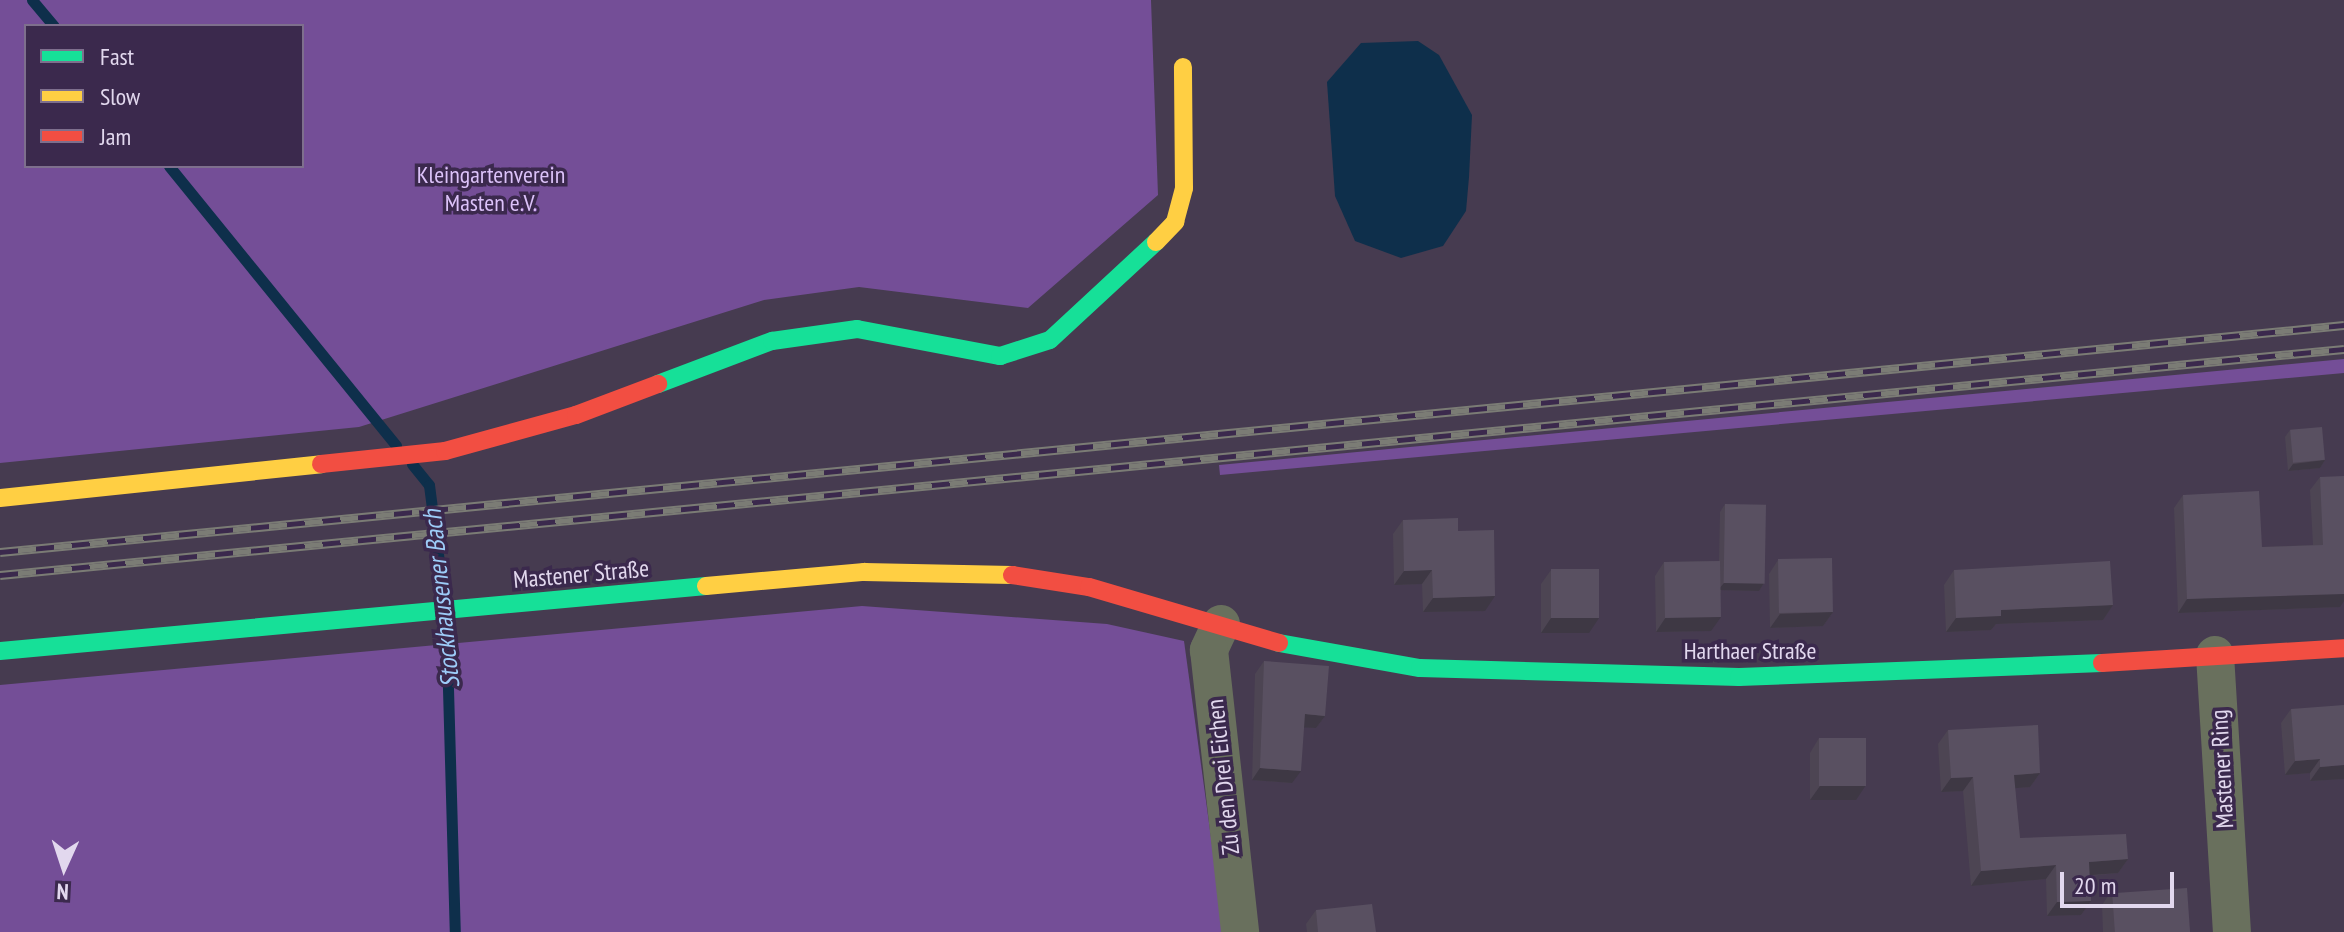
<!DOCTYPE html>
<meta charset="utf-8">
<style>
body{margin:0}
#map{position:relative;width:2344px;height:932px;overflow:hidden;background:#463b50;font-family:"PT Sans Narrow",sans-serif}
div>[style]{position:absolute}
.green>*{inset:0;background:#744e97}
.water>*{inset:0;background:#0e2f4b}
.stream>*{height:11px;margin:-5.5px;padding:0 5.5px;transform-origin:5.5px;border-radius:5.5px;background:#0e2f4b}
.street>*{height:38px;margin:-19px;padding:0 19px;transform-origin:19px;border-radius:19px;background:#69705d}
.fast>*{height:18px;margin:-9px;padding:0 9px;transform-origin:9px;border-radius:9px;background:#16e098}
.slow>*{height:18px;margin:-9px;padding:0 9px;transform-origin:9px;border-radius:9px;background:#ffcf43}
.jam>*{height:18px;margin:-9px;padding:0 9px;transform-origin:9px;border-radius:9px;background:#f24e42}
.rail>*{height:9px;margin-top:-4.5px;transform-origin:0;background:repeating-linear-gradient(90deg,#3b294d 0 18px,#7b7c75 0 36px);box-sizing:border-box;border-block:2px solid #7b7c75}
.wall>*{inset:0;background:#4d4553}
.shaded-wall>*{inset:0;background:#3e3844}
.building>*{inset:0;background:#595061;transform-origin:0 0}
span{translate:-50% -50%;white-space:nowrap;text-align:center;line-height:1.15;-webkit-text-stroke:7px #3b294d;paint-order:stroke}
.park-label{font-size:24px;color:#dcc2f9}
.street-label{font-size:24px;color:#e2d8ee}
.water-label{font-size:26px;color:#9dccf8;font-style:italic}
.legend{position:absolute;left:24px;top:24px;width:280px;height:144px;box-sizing:border-box;background:#3b294d;border:2px solid #7e6f8d;margin:0;padding:10px 14px;list-style:none;font-size:24px;color:#e2d8ee}
.legend li{display:flex;align-items:center;gap:16px;height:40px}
.legend b{width:40px;border:2px solid #7e6f8d}
.north{position:absolute;left:24px;top:828px;width:80px;height:80px;-webkit-text-stroke:6px #3b294d;paint-order:stroke;rotate:183deg;font-size:22px;font-weight:700;line-height:32px;text-align:center;color:#e2d8ee}
.north::after{content:'';display:block;margin:auto;width:28px;height:36px;background:#e2d8ee;clip-path:polygon(50% 0,100% 100%,50% 72%,0 100%)}
.scale{position:absolute;left:2060px;top:872px;width:114px;height:36px;box-sizing:border-box;border:4px solid #e2d8ee;border-top:0;padding-left:10px;font-size:24px;line-height:28px;white-space:nowrap;color:#e2d8ee;-webkit-text-stroke:6px #3b294d;paint-order:stroke}
</style>
<div id="map">
<div class="green">
<i style="clip-path:polygon(evenodd,0 0,1151px 0,1158px 195px,1028px 308px,859px 287px,764px 300px,359px 427px,0 463px,0 0,302px 26px,302px 166px,26px 166px,26px 26px,302px 26px)"></i>
<i style="clip-path:polygon(2344px 359px,2344px 373px,1220px 475px,1219px 465px)"></i>
<i style="clip-path:polygon(862px 606px,1107px 624px,1184px 641px,1224px 932px,0 932px,0 685px)"></i>
</div>
<div class="water">
<i style="clip-path:polygon(1418px 41px,1439px 55px,1472px 115px,1469px 177px,1466px 211px,1443px 246px,1401px 258px,1355px 241px,1335px 196px,1327px 82px,1361px 43px)"></i>
</div>
<div class="stream">
<i style="left:32px;top:0;width:34px;rotate:50deg"></i>
<i style="left:169px;top:166px;width:360px;rotate:50.9deg"></i>
<i style="left:412px;top:464px;width:27px;rotate:51deg"></i>
<i style="left:429px;top:485px;width:116px;rotate:82.6deg"></i>
<i style="left:446px;top:617px;width:315px;rotate:88.4deg"></i>
</div>
<div class="street">
<i style="left:1221px;top:624px;width:29px;rotate:115deg"></i>
<i style="left:1209px;top:650px;width:284px;rotate:83.7deg"></i>
<i style="left:2215px;top:655px;width:278px;rotate:86.5deg"></i>
</div>
<div class="fast">
<i style="left:658px;top:384px;width:122px;rotate:-20.7deg"></i>
<i style="left:772px;top:341px;width:86px;rotate:-8deg"></i>
<i style="left:857px;top:329px;width:146px;rotate:10.7deg"></i>
<i style="left:1000px;top:356px;width:52px;rotate:-17.7deg"></i>
<i style="left:1050px;top:340px;width:144px;rotate:-42.8deg"></i>
<i style="left:1279px;top:643px;width:143px;rotate:10.1deg"></i>
<i style="left:1420px;top:668px;width:319px;rotate:1.6deg"></i>
<i style="left:1739px;top:677px;width:363px;rotate:-2.2deg"></i>
<i style="left:0;top:651px;width:709px;rotate:-5.26deg"></i>
</div>
<div class="slow">
<i style="left:1156px;top:242px;width:28px;rotate:-46deg"></i>
<i style="left:1175px;top:222px;width:35px;rotate:-75deg"></i>
<i style="left:1184px;top:188px;width:121px;rotate:-90.5deg"></i>
<i style="left:0;top:498px;width:323px;rotate:-6deg"></i>
<i style="left:706px;top:586px;width:159px;rotate:-5.1deg"></i>
<i style="left:864px;top:572px;width:148px;rotate:1.2deg"></i>
</div>
<div class="jam">
<i style="left:321px;top:464px;width:125px;rotate:-6deg"></i>
<i style="left:445px;top:451px;width:136px;rotate:-15.4deg"></i>
<i style="left:576px;top:415px;width:88px;rotate:-20.7deg"></i>
<i style="left:1012px;top:575px;width:78px;rotate:8.9deg"></i>
<i style="left:1089px;top:587px;width:198px;rotate:16.4deg"></i>
<i style="left:2102px;top:663px;width:242px;rotate:-3.5deg"></i>
</div>
<div class="rail">
<i style="left:0;top:552px;width:2355px;rotate:-5.53deg"></i>
<i style="left:0;top:575px;width:2355px;rotate:-5.51deg"></i>
</div>
<div class="wall">
<i style="clip-path:polygon(2290px 430px,2325px 460px,2320px 468px,2288px 471px,2285px 437px)"></i>
<i style="clip-path:polygon(2320px 477px,2340px 607px,2178px 613px,2174px 508px,2183px 495px,2262px 547px,2313px 545px,2310px 490px)"></i>
<i style="clip-path:polygon(1725px 504px,1764px 583px,1759px 591px,1721px 590px,1711px 631px,1656px 632px,1655px 576px,1664px 562px,1719px 561px,1720px 512px)"></i>
<i style="clip-path:polygon(1403px 520px,1458px 531px,1485px 611px,1423px 612px,1422px 584px,1394px 585px,1393px 534px)"></i>
<i style="clip-path:polygon(1778px 560px,1833px 612px,1823px 626px,1770px 628px,1769px 574px)"></i>
<i style="clip-path:polygon(1551px 570px,1589px 633px,1541px 633px,1541px 584px)"></i>
<i style="clip-path:polygon(1954px 570px,2113px 605px,2103px 620px,1996px 624px,1991px 630px,1946px 632px,1944px 585px)"></i>
<i style="clip-path:polygon(1264px 661px,1325px 716px,1316px 728px,1304px 727px,1292px 783px,1252px 780px,1255px 674px)"></i>
<i style="clip-path:polygon(2291px 709px,2344px 779px,2310px 781px,2310px 773px,2285px 775px,2281px 723px)"></i>
<i style="clip-path:polygon(1948px 730px,2040px 773px,2030px 787px,2015px 788px,2020px 838px,2128px 859px,2118px 873px,2090px 876px,2091px 901px,2081px 915px,2047px 916px,2046px 879px,1971px 886px,1963px 791px,1941px 792px,1938px 744px)"></i>
<i style="clip-path:polygon(1819px 738px,1856px 800px,1810px 800px,1810px 753px)"></i>
<i style="clip-path:polygon(2112px 890px,2190px 932px,2103px 932px,2102px 905px)"></i>
<i style="clip-path:polygon(1316px 910px,1376px 932px,1307px 932px,1306px 924px)"></i>
</div>
<div class="shaded-wall">
<i style="clip-path:polygon(2325px 460px,2320px 468px,2288px 471px,2293px 464px)"></i>
<i style="clip-path:polygon(1432px 570px,1422px 584px,1394px 585px,1404px 571px)"></i>
<i style="clip-path:polygon(1724px 583px,1764px 583px,1759px 591px,1718px 590px)"></i>
<i style="clip-path:polygon(2344px 590px,2344px 601px,2340px 607px,2178px 613px,2187px 599px)"></i>
<i style="clip-path:polygon(1495px 596px,1485px 611px,1423px 612px,1433px 598px)"></i>
<i style="clip-path:polygon(2113px 605px,2103px 620px,1996px 624px,1991px 630px,1946px 632px,1956px 618px,2001px 610px)"></i>
<i style="clip-path:polygon(1833px 612px,1823px 626px,1770px 628px,1780px 614px)"></i>
<i style="clip-path:polygon(1666px 617px,1721px 617px,1711px 631px,1656px 632px)"></i>
<i style="clip-path:polygon(1551px 618px,1599px 618px,1589px 633px,1541px 633px)"></i>
<i style="clip-path:polygon(1305px 714px,1325px 716px,1316px 728px,1296px 727px)"></i>
<i style="clip-path:polygon(2320px 759px,2310px 773px,2285px 775px,2295px 761px)"></i>
<i style="clip-path:polygon(2344px 765px,2344px 779px,2310px 781px,2320px 767px)"></i>
<i style="clip-path:polygon(1260px 768px,1301px 771px,1292px 783px,1252px 780px)"></i>
<i style="clip-path:polygon(2040px 773px,2030px 787px,2004px 789px,2014px 775px)"></i>
<i style="clip-path:polygon(1973px 777px,1963px 791px,1941px 792px,1951px 778px)"></i>
<i style="clip-path:polygon(1866px 785px,1856px 800px,1810px 800px,1820px 786px)"></i>
<i style="clip-path:polygon(2128px 859px,2118px 873px,2079px 876px,2089px 862px)"></i>
<i style="clip-path:polygon(2056px 865px,2046px 879px,1971px 886px,1981px 871px)"></i>
<i style="clip-path:polygon(2091px 901px,2081px 915px,2047px 916px,2057px 902px)"></i>
</div>
<div class="building">
<i style="left:2322px;top:427px;width:33px;height:32px;rotate:85deg"></i>
<i style="clip-path:polygon(2344px 476px,2344px 594px,2187px 599px,2183px 495px,2259px 491px,2262px 547px,2323px 545px,2320px 477px)"></i>
<i style="left:1725px;top:504px;width:41px;height:79px;rotate:1deg"></i>
<i style="clip-path:polygon(1458px 518px,1458px 531px,1494px 530px,1495px 596px,1433px 598px,1432px 570px,1404px 571px,1403px 520px)"></i>
<i style="left:1832px;top:558px;width:54px;height:54px;rotate:89deg"></i>
<i style="left:1720px;top:561px;width:56px;height:56px;rotate:89deg"></i>
<i style="clip-path:polygon(2110px 561px,2113px 605px,2001px 610px,2001px 616px,1956px 618px,1954px 570px)"></i>
<i style="left:1599px;top:569px;width:49px;height:48px;rotate:90deg"></i>
<i style="clip-path:polygon(1264px 661px,1329px 666px,1325px 716px,1305px 714px,1301px 771px,1260px 768px)"></i>
<i style="clip-path:polygon(2344px 705px,2344px 765px,2320px 767px,2320px 759px,2295px 761px,2291px 709px)"></i>
<i style="clip-path:polygon(2038px 725px,2040px 773px,2014px 775px,2020px 838px,2126px 834px,2128px 859px,2089px 862px,2091px 901px,2057px 902px,2056px 865px,1981px 871px,1973px 777px,1951px 778px,1948px 730px)"></i>
<i style="left:1819px;top:738px;width:47px;height:48px"></i>
<i style="left:2187px;top:888px;width:44px;height:75px;rotate:86deg"></i>
<i style="clip-path:polygon(1372px 904px,1376px 932px,1318px 932px,1316px 910px)"></i>
</div>
<div class="park-label">
<span style="left:491px;top:189px">Kleingartenverein<br>Masten e.V.</span>
</div>
<div class="street-label">
<span style="left:581px;top:574px;rotate:-5deg">Mastener Straße</span>
<span style="left:1750px;top:651px">Harthaer Straße</span>
<span style="left:2222px;top:769px;rotate:-93deg">Mastener Ring</span>
<span style="left:1223px;top:777px;rotate:-96deg">Zu den Drei Eichen</span>
</div>
<div class="water-label">
<span style="left:441px;top:599px;rotate:-96deg">Stockhausener Bach</span>
</div>
<ul class="legend">
<li><b style="height:10px;background:#16e098"></b>Fast</li>
<li><b style="height:10px;background:#ffcf43"></b>Slow</li>
<li><b style="height:10px;background:#f24e42"></b>Jam</li>
</ul>
<div class="north">N</div>
<div class="scale">20 m</div>
</div>
